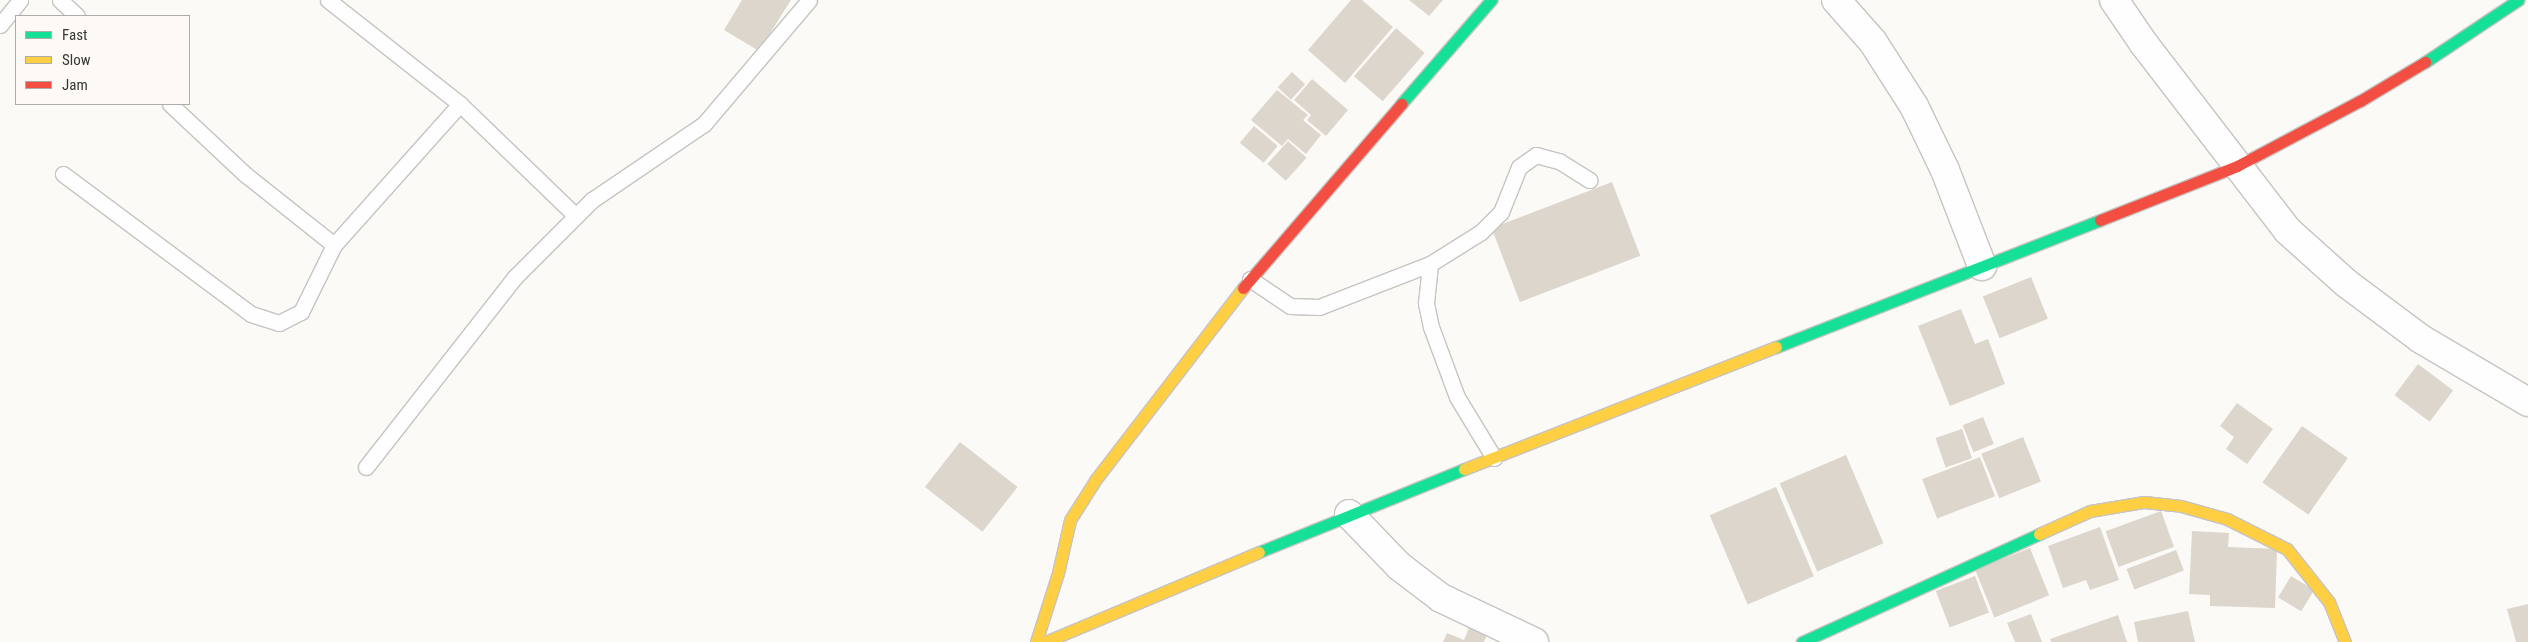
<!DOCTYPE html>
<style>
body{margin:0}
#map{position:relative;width:2528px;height:642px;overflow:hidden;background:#fcfaf7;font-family:"Roboto Condensed",sans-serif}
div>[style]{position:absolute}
.building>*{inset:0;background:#dcd6cc;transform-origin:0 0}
.roads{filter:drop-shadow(1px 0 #c6c4c2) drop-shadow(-1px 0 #c6c4c2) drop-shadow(0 1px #c6c4c2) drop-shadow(0 -1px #c6c4c2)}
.lane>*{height:15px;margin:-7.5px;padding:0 7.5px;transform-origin:7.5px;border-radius:7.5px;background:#fffefe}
.street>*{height:28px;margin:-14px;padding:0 14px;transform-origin:14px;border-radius:14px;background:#fffefe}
.fast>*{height:11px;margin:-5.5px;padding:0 5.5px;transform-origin:5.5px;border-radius:5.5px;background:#16e098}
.slow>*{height:11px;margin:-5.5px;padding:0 5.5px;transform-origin:5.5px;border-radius:5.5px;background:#ffcf43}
.jam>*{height:11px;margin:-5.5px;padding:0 5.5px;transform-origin:5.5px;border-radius:5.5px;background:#f24e42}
span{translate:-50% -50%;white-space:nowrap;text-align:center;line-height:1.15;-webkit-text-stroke:4px #fdfaf6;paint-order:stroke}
.legend{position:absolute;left:15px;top:15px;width:175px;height:90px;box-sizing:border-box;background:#fdfaf6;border:1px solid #aeaca9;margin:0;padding:6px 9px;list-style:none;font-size:15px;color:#383736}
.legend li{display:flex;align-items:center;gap:10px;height:25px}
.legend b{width:25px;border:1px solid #aeaca9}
</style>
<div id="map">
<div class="building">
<i style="clip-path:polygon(742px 0,791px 0,759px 51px,724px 30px)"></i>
<i style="clip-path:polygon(1351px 0,1362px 0,1393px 27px,1345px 83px,1308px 50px)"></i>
<i style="clip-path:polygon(1409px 0,1443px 0,1429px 16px)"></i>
<i style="left:1396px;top:28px;width:38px;height:64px;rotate:41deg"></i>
<i style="left:1292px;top:72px;width:18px;height:21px;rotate:43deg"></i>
<i style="clip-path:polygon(1312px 79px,1348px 110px,1326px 136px,1307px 120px,1311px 115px,1294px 100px)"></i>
<i style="clip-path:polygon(1277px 90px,1308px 115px,1303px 120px,1321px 135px,1306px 154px,1288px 139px,1282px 146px,1251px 120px)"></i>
<i style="left:1254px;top:126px;width:31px;height:22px;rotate:40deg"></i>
<i style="left:1288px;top:141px;width:25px;height:31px;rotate:42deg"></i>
<i style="left:1612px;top:182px;width:79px;height:129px;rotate:69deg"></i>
<i style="left:2031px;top:277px;width:45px;height:52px;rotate:68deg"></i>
<i style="clip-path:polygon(1961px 309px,1975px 344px,1988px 339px,2005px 384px,1950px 406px,1918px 326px)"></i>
<i style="left:2418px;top:364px;width:44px;height:39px;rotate:37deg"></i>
<i style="clip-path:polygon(2237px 403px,2273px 429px,2247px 464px,2226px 449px,2234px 437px,2220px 426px)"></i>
<i style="left:1983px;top:417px;width:29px;height:22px;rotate:68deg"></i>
<i style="left:2302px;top:426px;width:56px;height:69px;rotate:35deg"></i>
<i style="left:1962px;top:429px;width:31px;height:28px;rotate:71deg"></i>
<i style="left:2023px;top:437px;width:48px;height:45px;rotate:68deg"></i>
<i style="left:960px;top:442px;width:73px;height:57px;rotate:38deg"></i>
<i style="left:1846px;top:455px;width:96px;height:72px;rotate:67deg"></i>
<i style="left:1980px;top:457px;width:42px;height:62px;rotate:69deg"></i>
<i style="left:1776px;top:487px;width:97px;height:72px;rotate:67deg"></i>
<i style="left:2161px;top:511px;width:38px;height:59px;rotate:70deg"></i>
<i style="clip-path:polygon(2100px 527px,2119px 580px,2090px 590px,2086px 580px,2063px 588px,2048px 546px)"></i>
<i style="clip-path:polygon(2192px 531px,2229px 533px,2228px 547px,2277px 549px,2275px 608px,2210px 606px,2210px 595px,2189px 594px)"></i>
<i style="left:2030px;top:548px;width:51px;height:59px;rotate:68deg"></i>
<i style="left:2176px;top:550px;width:22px;height:53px;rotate:69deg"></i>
<i style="left:1975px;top:576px;width:39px;height:42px;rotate:69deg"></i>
<i style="left:2291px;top:576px;width:27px;height:25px;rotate:31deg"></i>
<i style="clip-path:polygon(2528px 604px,2528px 642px,2516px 642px,2507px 609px)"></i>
<i style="clip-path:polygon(2188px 611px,2195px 642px,2138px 642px,2134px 622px)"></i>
<i style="clip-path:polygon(2031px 614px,2042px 642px,2015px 642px,2007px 623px)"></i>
<i style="clip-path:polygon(2118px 615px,2127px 642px,2051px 642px,2050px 639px)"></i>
<i style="clip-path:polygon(1472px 620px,1490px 627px,1484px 642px,1443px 642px,1447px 633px,1464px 640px)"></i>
</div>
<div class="roads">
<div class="lane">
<i style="left:60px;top:0;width:23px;rotate:43deg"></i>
<i style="left:328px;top:0;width:168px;rotate:38.2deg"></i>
<i style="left:460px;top:104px;width:161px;rotate:44deg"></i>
<i style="left:0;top:25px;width:32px;rotate:-51deg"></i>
<i style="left:170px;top:104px;width:104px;rotate:43.1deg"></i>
<i style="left:246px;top:175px;width:112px;rotate:38.5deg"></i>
<i style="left:334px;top:245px;width:189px;rotate:-48.2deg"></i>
<i style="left:63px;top:174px;width:234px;rotate:36.7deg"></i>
<i style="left:251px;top:314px;width:29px;rotate:18deg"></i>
<i style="left:279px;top:323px;width:25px;rotate:-27deg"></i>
<i style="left:301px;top:312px;width:75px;rotate:-63.8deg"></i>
<i style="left:1250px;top:279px;width:48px;rotate:34deg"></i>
<i style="left:1290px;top:306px;width:29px;rotate:2deg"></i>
<i style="left:1319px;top:307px;width:119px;rotate:-21.2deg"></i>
<i style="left:1494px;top:458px;width:71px;rotate:-121.2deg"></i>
<i style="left:1457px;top:397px;width:75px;rotate:-110.4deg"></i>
<i style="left:1431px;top:327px;width:25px;rotate:-102deg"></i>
<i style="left:1426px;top:303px;width:39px;rotate:-84deg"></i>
<i style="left:1430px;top:264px;width:60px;rotate:-32.1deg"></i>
<i style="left:1481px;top:232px;width:28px;rotate:-45deg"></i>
<i style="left:1501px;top:212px;width:48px;rotate:-68.2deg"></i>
<i style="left:1519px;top:167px;width:21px;rotate:-35deg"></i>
<i style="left:1536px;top:155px;width:24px;rotate:15deg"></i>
<i style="left:1559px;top:161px;width:36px;rotate:32deg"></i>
<i style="left:366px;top:467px;width:241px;rotate:-51.9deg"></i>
<i style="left:515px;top:277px;width:109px;rotate:-45deg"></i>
<i style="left:592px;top:200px;width:135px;rotate:-34.2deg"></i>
<i style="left:704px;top:124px;width:162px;rotate:-49.7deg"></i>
</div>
<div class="street">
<i style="left:1836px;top:0;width:56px;rotate:48.6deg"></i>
<i style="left:1873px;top:42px;width:76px;rotate:57.4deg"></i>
<i style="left:1914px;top:106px;width:71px;rotate:64.2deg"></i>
<i style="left:1945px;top:170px;width:103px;rotate:68.9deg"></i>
<i style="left:2114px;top:0;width:53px;rotate:55.7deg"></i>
<i style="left:2144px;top:44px;width:235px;rotate:52.4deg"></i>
<i style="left:2287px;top:230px;width:79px;rotate:41.9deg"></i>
<i style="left:2346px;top:283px;width:94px;rotate:36.7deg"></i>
<i style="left:2421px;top:339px;width:124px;rotate:30.5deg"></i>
<i style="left:1349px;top:514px;width:72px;rotate:46.1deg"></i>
<i style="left:1399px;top:566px;width:53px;rotate:37.3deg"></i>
<i style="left:1441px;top:598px;width:103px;rotate:25.3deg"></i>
</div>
<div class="fast">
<i style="left:2425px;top:62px;width:112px;rotate:-33.7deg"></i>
<i style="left:1401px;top:104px;width:138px;rotate:-49.1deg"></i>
<i style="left:1776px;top:347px;width:348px;rotate:-21.4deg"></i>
<i style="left:1259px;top:552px;width:221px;rotate:-22deg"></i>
<i style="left:1802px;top:642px;width:260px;rotate:-24.5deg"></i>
</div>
<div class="slow">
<i style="left:1464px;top:469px;width:335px;rotate:-21.4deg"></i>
<i style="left:2039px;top:534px;width:56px;rotate:-24.3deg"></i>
<i style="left:2090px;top:511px;width:55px;rotate:-9.5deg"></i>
<i style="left:2144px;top:502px;width:37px;rotate:6deg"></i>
<i style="left:2181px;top:506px;width:48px;rotate:15.8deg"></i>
<i style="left:2227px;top:519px;width:67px;rotate:26.6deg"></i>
<i style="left:2287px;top:549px;width:68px;rotate:51.6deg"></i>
<i style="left:2329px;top:602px;width:43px;rotate:68.2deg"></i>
<i style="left:1036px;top:642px;width:72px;rotate:-72.3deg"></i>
<i style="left:1058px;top:573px;width:54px;rotate:-77.2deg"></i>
<i style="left:1070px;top:520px;width:49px;rotate:-57.6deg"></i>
<i style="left:1096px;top:479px;width:241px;rotate:-52.4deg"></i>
<i style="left:1045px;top:642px;width:232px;rotate:-22.8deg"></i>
</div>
<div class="jam">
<i style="left:2100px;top:220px;width:147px;rotate:-21.5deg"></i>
<i style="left:2237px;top:166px;width:139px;rotate:-27.9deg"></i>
<i style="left:2360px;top:101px;width:76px;rotate:-31deg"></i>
<i style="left:1243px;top:288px;width:243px;rotate:-49.3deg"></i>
</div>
</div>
<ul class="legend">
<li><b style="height:6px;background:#16e098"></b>Fast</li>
<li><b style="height:6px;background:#ffcf43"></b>Slow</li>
<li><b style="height:6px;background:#f24e42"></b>Jam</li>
</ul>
</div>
